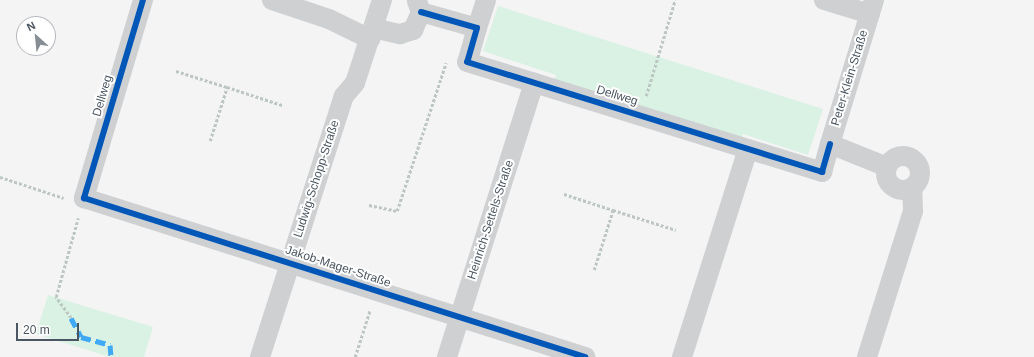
<!DOCTYPE html>
<meta charset="utf-8">
<style>
body{margin:0}
#map{position:relative;width:1034px;height:357px;overflow:hidden;background:#f4f4f4;font-family:Arial,sans-serif}
div>[style]{position:absolute}
.green>*{inset:0;background:#d9f2e3}
.path>*{height:2.5px;margin-top:-1.25px;transform-origin:0;background:repeating-linear-gradient(90deg,#bcc7c4 0 3px,transparent 0 5px)}
.street>*{height:20px;margin:-10px;padding:0 10px;transform-origin:10px;border-radius:10px;background:#ced0d2}
.street>.ring{margin:-10px;padding:0;box-sizing:content-box;background:none;border:20px solid #ced0d2;border-radius:50%}
.quiet>*{height:5px;margin-top:-2.5px;transform-origin:0;background:repeating-linear-gradient(90deg,#3fa9f5 0 10px,transparent 0 15px)}
.cycleway>*{height:6px;margin:-3px;padding:0 3px;transform-origin:3px;border-radius:3px;background:#0057b8}
span{translate:-50% -50%;white-space:nowrap;text-align:center;line-height:1.15;-webkit-text-stroke:4px #fff;paint-order:stroke}
.street-label{font-size:12px;color:#4a5661}
.north{position:absolute;left:16px;top:16px;width:40px;height:40px;box-sizing:border-box;background:#fff;border:1px solid #b7bbc0;border-radius:50%;rotate:333deg;font-size:11px;font-weight:700;line-height:16px;text-align:center;color:#4a5661}
.north::after{content:'';display:block;margin:auto;width:14px;height:18px;background:#868d94;clip-path:polygon(50% 0,100% 100%,50% 72%,0 100%)}
.scale{position:absolute;left:16px;top:323px;width:63px;height:18px;box-sizing:border-box;border:2px solid #4a5661;border-top:0;padding-left:5px;font-size:12px;line-height:14px;white-space:nowrap;color:#4a5661;-webkit-text-stroke:3px #fff;paint-order:stroke}
</style>
<div id="map">
<div class="green">
<i style="clip-path:polygon(498px 6px,823px 109px,808px 155px,743px 134px,740px 141px,554px 81px,556px 75px,483px 51px)"></i>
<i style="clip-path:polygon(48px 295px,153px 327px,144px 357px,110px 357px,36px 334px)"></i>
</div>
<div class="path">
<i style="left:176px;top:71px;width:53px;rotate:17.4deg"></i>
<i style="left:646px;top:96px;width:100px;rotate:-73.2deg"></i>
<i style="left:210px;top:141px;width:57px;rotate:-72.5deg"></i>
<i style="left:227px;top:87px;width:58px;rotate:18.1deg"></i>
<i style="left:0;top:177px;width:67px;rotate:18.2deg"></i>
<i style="left:564px;top:194px;width:52px;rotate:18.1deg"></i>
<i style="left:369px;top:205px;width:29px;rotate:12deg"></i>
<i style="left:397px;top:211px;width:156px;rotate:-71.7deg"></i>
<i style="left:594px;top:270px;width:63px;rotate:-72.4deg"></i>
<i style="left:613px;top:210px;width:66px;rotate:17.6deg"></i>
<i style="left:71px;top:318px;width:26px;rotate:-126deg"></i>
<i style="left:56px;top:297px;width:82px;rotate:-74.4deg"></i>
<i style="left:355px;top:357px;width:49px;rotate:-72.3deg"></i>
</div>
<div class="street">
<i style="left:143px;top:0;width:207px;rotate:106.6deg"></i>
<i style="left:84px;top:198px;width:526px;rotate:17.61deg"></i>
<i style="left:272px;top:0;width:60px;rotate:18.4deg"></i>
<i style="left:329px;top:19px;width:46px;rotate:26deg"></i>
<i style="left:824px;top:0;width:48px;rotate:16.9deg"></i>
<i style="left:874px;top:0;width:151px;rotate:107deg"></i>
<i style="left:830px;top:144px;width:61px;rotate:22deg"></i>
<i style="left:421px;top:12px;width:58px;rotate:15.9deg"></i>
<i style="left:477px;top:28px;width:35px;rotate:106deg"></i>
<i style="left:467px;top:62px;width:372px;rotate:17.2deg"></i>
<i style="left:822px;top:172px;width:29px;rotate:-74deg"></i>
<i style="left:373px;top:28px;width:28px;rotate:13deg"></i>
<i style="left:400px;top:34px;width:14px;rotate:-17deg"></i>
<i style="left:413px;top:30px;width:20px;rotate:-66deg"></i>
<i style="left:421px;top:12px;width:12px;rotate:-110deg"></i>
<i style="left:477px;top:28px;width:29px;rotate:-72deg"></i>
<i class="ring" style="left:886px;top:156px;width:14px;height:14px"></i>
<i style="left:260px;top:357px;width:274px;rotate:-72.2deg"></i>
<i style="left:344px;top:96px;width:17px;rotate:-50deg"></i>
<i style="left:355px;top:83px;width:87px;rotate:-72deg"></i>
<i style="left:447px;top:357px;width:288px;rotate:-72.4deg"></i>
<i style="left:682px;top:357px;width:218px;rotate:-72.4deg"></i>
<i style="left:867px;top:357px;width:153px;rotate:-72.5deg"></i>
<i style="left:913px;top:211px;width:23px;rotate:-92deg"></i>
</div>
<div class="quiet">
<i style="left:71px;top:318px;width:21px;rotate:62deg"></i>
<i style="left:81px;top:337px;width:30px;rotate:15deg"></i>
<i style="left:110px;top:345px;width:12px;rotate:85deg"></i>
</div>
<div class="cycleway">
<i style="left:143px;top:0;width:207px;rotate:106.6deg"></i>
<i style="left:84px;top:198px;width:526px;rotate:17.61deg"></i>
<i style="left:421px;top:12px;width:58px;rotate:15.9deg"></i>
<i style="left:477px;top:28px;width:35px;rotate:106deg"></i>
<i style="left:467px;top:62px;width:372px;rotate:17.2deg"></i>
<i style="left:822px;top:172px;width:29px;rotate:-74deg"></i>
</div>
<div class="street-label">
<span style="left:850px;top:78px;rotate:-73deg">Peter-Klein-Straße</span>
<span style="left:103px;top:96px;rotate:-74deg">Dellweg</span>
<span style="left:617px;top:96px;rotate:17deg">Dellweg</span>
<span style="left:317px;top:179px;rotate:-72deg">Ludwig-Schopp-Straße</span>
<span style="left:491px;top:220px;rotate:-72deg">Heinrich-Settels-Straße</span>
<span style="left:338px;top:267px;rotate:18deg">Jakob-Mager-Straße</span>
</div>
<div class="north">N</div>
<div class="scale">20 m</div>
</div>
